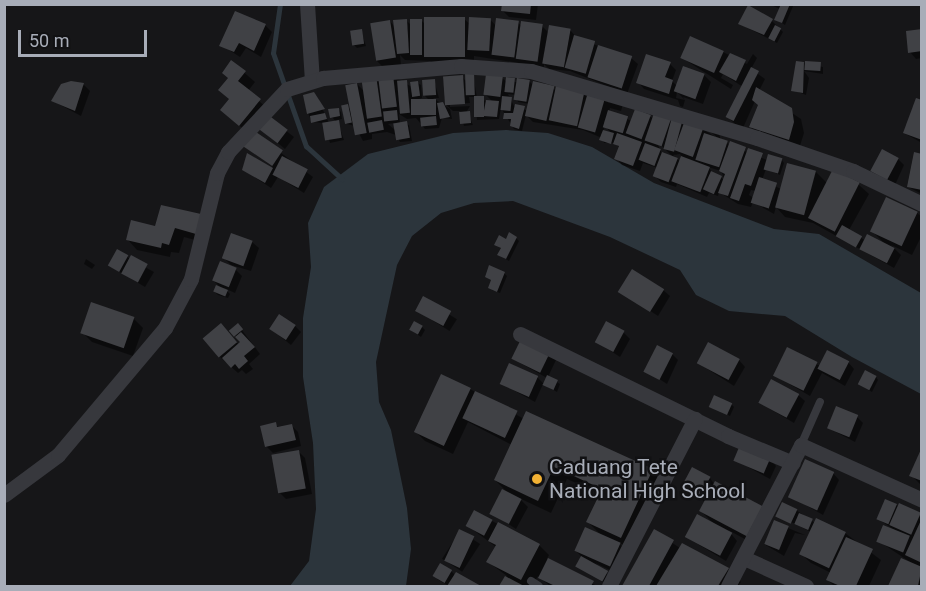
<!DOCTYPE html>
<style>
body{margin:0}
#map{position:relative;width:926px;height:591px;overflow:hidden;background:#161618;font-family:Roboto,sans-serif}
div>[style]{position:absolute}
.water>*{inset:0;background:#2c353c}
.shadow>*{inset:0;background:#0007;transform-origin:0 0}
.stream>*{height:5px;margin:-2.5px;padding:0 2.5px;transform-origin:2.5px;border-radius:2.5px;background:#2c353c}
.building>*{inset:0;background:#404145;transform-origin:0 0}
.lane>*{height:8px;margin:-4px;padding:0 4px;transform-origin:4px;border-radius:4px;background:#37383d}
.street>*{height:15px;margin:-7.5px;padding:0 7.5px;transform-origin:7.5px;border-radius:7.5px;background:#37383d}
.dots>*{width:16px;height:16px;translate:-50% -50%;box-sizing:border-box;border:3px solid #111113;border-radius:50%}
span{translate:-50% -50%;white-space:nowrap;text-align:center;line-height:1.15;-webkit-text-stroke:5px #111113;paint-order:stroke}
.poi-label{font-size:21px;color:#a8adb8}
.left{translate:0 -50%;text-align:left}
.frame{position:absolute;inset:0;border:6px solid #a8adb8;pointer-events:none}
.scale{position:absolute;left:18px;top:30px;width:129px;height:27px;box-sizing:border-box;border:3px solid #a8adb8;border-top:0;padding-left:8px;font-size:18px;line-height:21px;white-space:nowrap;color:#a8adb8;-webkit-text-stroke:4px #111113;paint-order:stroke}
</style>
<div id="map">
<div class="water">
<i style="clip-path:polygon(506px 130px,548px 133px,592px 147px,654px 183px,774px 229px,819px 234px,921px 293px,921px 394px,852px 357px,785px 316px,729px 311px,696px 295px,680px 270px,610px 237px,513px 201px,474px 203px,441px 213px,412px 236px,397px 265px,376px 362px,379px 402px,391px 430px,407px 508px,411px 549px,406px 586px,290px 586px,309px 561px,316px 509px,313px 443px,303px 377px,303px 318px,311px 267px,308px 223px,324px 187px,368px 154px,453px 133px)"></i>
</div>
<div class="shadow">
<i style="clip-path:polygon(503px 4px,538px 4px,536px 20px,509px 17px,503px 11px)"></i>
<i style="clip-path:polygon(769px 4px,794px 4px,785px 25px,776px 19px,780px 9px)"></i>
<i style="clip-path:polygon(464px 19px,470px 24px,490px 19px,496px 26px,518px 23px,522px 26px,542px 26px,549px 33px,550px 27px,571px 31px,577px 38px,631px 58px,638px 64px,627px 94px,570px 71px,549px 69px,544px 64px,544px 67px,474px 56px,474px 66px,436px 66px,430px 61px,405px 60px,400px 55px,401px 65px,383px 67px,377px 61px,390px 21px,395px 27px,406px 20px,412px 26px,421px 20px,426px 25px)"></i>
<i style="clip-path:polygon(772px 21px,783px 32px,777px 43px,740px 24px)"></i>
<i style="clip-path:polygon(265px 25px,272px 32px,261px 57px,246px 48px,240px 57px,221px 45px)"></i>
<i style="clip-path:polygon(361px 31px,366px 46px,357px 48px,354px 45px)"></i>
<i style="clip-path:polygon(922px 31px,922px 58px,916px 59px,910px 52px)"></i>
<i style="clip-path:polygon(723px 52px,747px 64px,753px 54px,757px 58px,751px 69px,765px 79px,759px 91px,801px 119px,804px 133px,799px 149px,760px 137px,751px 127px,760px 106px,755px 101px,743px 128px,735px 124px,729px 118px,743px 87px,723px 74px,721px 78px,733px 85px,731px 89px,682px 58px)"></i>
<i style="clip-path:polygon(232px 62px,255px 82px,248px 91px,269px 110px,266px 115px,294px 137px,285px 149px,257px 126px,252px 131px,313px 177px,304px 193px,278px 177px,271px 188px,244px 170px,273px 167px,244px 145px,251px 136px,222px 110px,230px 100px)"></i>
<i style="clip-path:polygon(798px 62px,823px 67px,823px 74px,804px 71px,809px 78px,806px 95px,793px 90px)"></i>
<i style="clip-path:polygon(670px 64px,676px 70px,672px 81px,677px 86px,704px 75px,711px 82px,703px 104px,683px 97px,685px 100px,677px 92px,676px 98px,685px 100px,683px 107px,680px 106px,678px 100px,644px 89px,638px 82px)"></i>
<i style="clip-path:polygon(evenodd,473px 74px,477px 98px,486px 101px,493px 102px,485px 94px,502px 78px,507px 82px,530px 82px,534px 86px,605px 98px,609px 103px,610px 98px,623px 104px,621px 111px,610px 108px,609px 112px,632px 121px,650px 117px,672px 122px,673px 118px,703px 129px,720px 140px,712px 133px,719px 134px,721px 140px,730px 145px,767px 160px,782px 160px,784px 163px,780px 175px,766px 169px,762px 180px,781px 189px,816px 172px,827px 183px,859px 185px,869px 194px,849px 230px,866px 241px,885px 244px,871px 230px,917px 213px,922px 217px,922px 235px,912px 255px,891px 245px,901px 255px,894px 268px,813px 223px,785px 217px,776px 207px,774px 214px,753px 202px,751px 207px,738px 204px,719px 192px,718px 196px,709px 193px,707px 197px,677px 184px,676px 187px,661px 182px,655px 176px,658px 168px,643px 163px,640px 171px,622px 165px,616px 158px,620px 148px,615px 143px,604px 143px,602px 138px,583px 130px,533px 122px,526px 115px,522px 131px,514px 129px,501px 108px,499px 119px,477px 120px,475px 97px,469px 97px,470px 103px,450px 104px,450px 107px,470px 106px,467px 111px,473px 125px,464px 126px,460px 111px,453px 111px,446px 105px,462px 77px,467px 82px,473px 74px,508px 94px,516px 95px,518px 102px,530px 104px,528px 111px,514px 106px,508px 94px,473px 74px,605px 126px,612px 134px,603px 131px,605px 126px,473px 74px,656px 140px,674px 158px,662px 154px,656px 140px,473px 74px,680px 154px,682px 157px,681px 162px,673px 155px,680px 154px,473px 74px,708px 167px,721px 171px,725px 180px,715px 175px,708px 167px,473px 74px,751px 190px,756px 191px,754px 198px,749px 195px,751px 190px)"></i>
<i style="clip-path:polygon(evenodd,393px 76px,412px 87px,418px 83px,421px 85px,422px 98px,413px 101px,430px 101px,425px 96px,434px 80px,439px 98px,433px 98px,450px 109px,452px 119px,442px 118px,439px 128px,425px 129px,416px 118px,407px 119px,399px 114px,400px 123px,409px 125px,412px 141px,400px 142px,396px 135px,387px 132px,372px 134px,372px 139px,363px 141px,355px 126px,347px 124px,347px 106px,352px 111px,357px 84px,365px 92px,362px 78px,393px 76px,395px 123px,396px 131px,388px 124px,395px 123px)"></i>
<i style="clip-path:polygon(72px 82px,84px 85px,90px 91px,81px 116px,53px 101px)"></i>
<i style="clip-path:polygon(317px 97px,329px 123px,336px 122px,332px 117px,338px 109px,341px 112px,342px 119px,337px 120px,344px 140px,330px 143px,324px 123px,312px 122px,308px 113px)"></i>
<i style="clip-path:polygon(922px 102px,922px 143px,904px 133px)"></i>
<i style="clip-path:polygon(922px 155px,922px 194px,908px 187px)"></i>
<i style="clip-path:polygon(898px 159px,904px 165px,895px 185px,873px 171px)"></i>
<i style="clip-path:polygon(162px 207px,206px 243px,184px 237px,179px 253px,171px 252px,170px 257px,137px 250px,128px 240px,156px 228px)"></i>
<i style="clip-path:polygon(516px 238px,519px 241px,509px 261px,499px 255px,502px 249px,496px 245px)"></i>
<i style="clip-path:polygon(252px 242px,259px 248px,251px 271px,231px 265px,242px 276px,235px 293px,224px 288px,230px 294px,228px 298px,218px 295px,215px 292px,223px 290px,213px 280px,235px 269px,224px 258px)"></i>
<i style="clip-path:polygon(118px 252px,154px 272px,145px 287px,113px 268px)"></i>
<i style="clip-path:polygon(86px 259px,95px 265px,92px 269px,84px 264px)"></i>
<i style="clip-path:polygon(504px 273px,507px 276px,500px 293px,492px 290px,492px 281px,486px 277px)"></i>
<i style="clip-path:polygon(663px 290px,670px 296px,658px 316px,620px 291px)"></i>
<i style="left:423px;top:298px;width:40px;height:14px;rotate:32deg"></i>
<i style="clip-path:polygon(133px 318px,143px 328px,133px 356px,92px 342px,82px 332px)"></i>
<i style="clip-path:polygon(238px 325px,260px 354px,249px 364px,253px 369px,246px 374px,242px 370px,238px 373px,220px 357px,227px 332px,239px 345px,242px 342px,231px 331px)"></i>
<i style="clip-path:polygon(295px 326px,301px 332px,291px 345px,271px 329px)"></i>
<i style="clip-path:polygon(422px 327px,425px 330px,421px 337px,411px 330px)"></i>
<i style="clip-path:polygon(624px 333px,630px 339px,620px 357px,597px 342px)"></i>
<i style="clip-path:polygon(787px 349px,820px 366px,848px 362px,854px 369px,845px 386px,822px 373px,810px 396px,774px 375px)"></i>
<i style="clip-path:polygon(549px 354px,556px 360px,548px 377px,560px 384px,557px 392px,543px 384px,535px 402px,502px 384px,537px 377px,544px 384px,547px 378px,513px 359px)"></i>
<i style="clip-path:polygon(672px 354px,678px 360px,667px 384px,647px 371px)"></i>
<i style="clip-path:polygon(739px 360px,745px 367px,734px 386px,698px 363px)"></i>
<i style="clip-path:polygon(876px 377px,878px 380px,872px 392px,859px 384px)"></i>
<i style="clip-path:polygon(470px 389px,524px 419px,652px 471px,665px 483px,634px 550px,619px 543px,626px 551px,616px 573px,595px 563px,613px 579px,609px 586px,577px 566px,582px 557px,576px 551px,602px 536px,588px 522px,601px 494px,567px 479px,551px 513px,519px 498px,528px 507px,516px 529px,492px 513px,509px 494px,495px 480px,512px 445px,468px 422px,453px 454px,425px 441px,415px 431px)"></i>
<i style="clip-path:polygon(798px 395px,805px 401px,794px 423px,760px 403px)"></i>
<i style="clip-path:polygon(731px 404px,734px 407px,730px 416px,711px 406px)"></i>
<i style="clip-path:polygon(857px 417px,863px 423px,855px 442px,828px 428px)"></i>
<i style="clip-path:polygon(291px 425px,298px 432px,301px 446px,273px 453px,266px 446px,262px 428px)"></i>
<i style="clip-path:polygon(298px 451px,305px 458px,312px 494px,286px 499px,280px 493px)"></i>
<i style="clip-path:polygon(922px 451px,922px 486px,911px 475px)"></i>
<i style="clip-path:polygon(770px 459px,776px 466px,770px 479px,735px 460px)"></i>
<i style="clip-path:polygon(833px 473px,839px 480px,823px 515px,790px 496px)"></i>
<i style="clip-path:polygon(710px 478px,756px 545px,728px 530px,737px 541px,726px 561px,686px 537px,714px 524px,700px 510px,705px 502px,683px 487px)"></i>
<i style="clip-path:polygon(896px 505px,922px 516px,922px 586px,889px 586px,901px 560px,919px 568px,877px 540px,901px 534px,881px 521px)"></i>
<i style="clip-path:polygon(796px 510px,815px 523px,845px 533px,881px 560px,869px 586px,834px 586px,828px 580px,831px 573px,811px 563px,801px 554px,811px 532px,777px 515px)"></i>
<i style="clip-path:polygon(492px 521px,539px 545px,549px 555px,547px 559px,597px 586px,550px 586px,538px 576px,532px 586px,501px 586px,507px 576px,488px 562px,496px 547px,468px 526px)"></i>
<i style="clip-path:polygon(788px 528px,805px 535px,795px 533px,784px 556px,764px 544px)"></i>
<i style="left:460px;top:531px;width:24px;height:33px;rotate:33deg"></i>
<i style="clip-path:polygon(654px 531px,680px 548px,728px 570px,741px 582px,738px 586px,624px 586px)"></i>
<i style="clip-path:polygon(451px 571px,455px 575px,478px 586px,449px 586px,437px 579px)"></i>
</div>
<div class="stream">
<i style="left:280px;top:4px;width:49px;rotate:98.1deg"></i>
<i style="left:273px;top:53px;width:99px;rotate:70.5deg"></i>
<i style="left:306px;top:146px;width:49px;rotate:42.5deg"></i>
</div>
<div class="building">
<i style="clip-path:polygon(502px 4px,531px 4px,530px 14px,501px 11px)"></i>
<i style="clip-path:polygon(781px 4px,790px 4px,782px 23px,774px 20px)"></i>
<i style="clip-path:polygon(748px 5px,773px 19px,764px 35px,738px 24px)"></i>
<i style="clip-path:polygon(235px 11px,266px 24px,254px 51px,239px 43px,234px 52px,219px 46px)"></i>
<i style="left:465px;top:17px;width:40px;height:41px;rotate:90deg"></i>
<i style="left:469px;top:17px;width:22px;height:33px;rotate:3deg"></i>
<i style="left:496px;top:18px;width:23px;height:37px;rotate:7deg"></i>
<i style="clip-path:polygon(407px 19px,409px 53px,397px 54px,393px 20px)"></i>
<i style="left:410px;top:19px;width:12px;height:36px"></i>
<i style="left:390px;top:20px;width:38px;height:20px;rotate:81deg"></i>
<i style="left:521px;top:21px;width:22px;height:38px;rotate:8deg"></i>
<i style="left:549px;top:25px;width:22px;height:39px;rotate:10deg"></i>
<i style="left:775px;top:25px;width:7px;height:15px;rotate:27deg"></i>
<i style="left:362px;top:29px;width:15px;height:12px;rotate:82deg"></i>
<i style="clip-path:polygon(922px 29px,922px 51px,908px 53px,906px 31px)"></i>
<i style="left:574px;top:35px;width:22px;height:34px;rotate:16deg"></i>
<i style="left:690px;top:36px;width:37px;height:24px;rotate:24deg"></i>
<i style="left:598px;top:45px;width:36px;height:34px;rotate:18deg"></i>
<i style="clip-path:polygon(730px 53px,746px 60px,736px 81px,719px 72px)"></i>
<i style="clip-path:polygon(646px 54px,671px 62px,665px 77px,673px 80px,669px 94px,636px 83px)"></i>
<i style="clip-path:polygon(231px 60px,246px 71px,238px 81px,261px 99px,239px 126px,220px 110px,229px 99px,218px 90px,228px 78px,222px 73px)"></i>
<i style="clip-path:polygon(796px 61px,804px 62px,803px 93px,791px 91px)"></i>
<i style="left:805px;top:61px;width:16px;height:9px;rotate:4deg"></i>
<i style="left:683px;top:66px;width:23px;height:27px;rotate:20deg"></i>
<i style="left:751px;top:67px;width:9px;height:56px;rotate:27deg"></i>
<i style="left:474px;top:72px;width:23px;height:9px;rotate:88deg"></i>
<i style="left:486px;top:74px;width:17px;height:21px;rotate:7deg"></i>
<i style="left:376px;top:75px;width:42px;height:15px;rotate:82deg"></i>
<i style="left:393px;top:75px;width:32px;height:15px;rotate:83deg"></i>
<i style="left:463px;top:75px;width:29px;height:20px;rotate:86deg"></i>
<i style="left:506px;top:77px;width:9px;height:15px;rotate:6deg"></i>
<i style="left:517px;top:78px;width:13px;height:22px;rotate:9deg"></i>
<i style="left:435px;top:79px;width:16px;height:13px;rotate:86deg"></i>
<i style="left:407px;top:80px;width:33px;height:10px;rotate:85deg"></i>
<i style="clip-path:polygon(71px 81px,84px 83px,75px 111px,51px 101px,61px 84px)"></i>
<i style="left:418px;top:81px;width:15px;height:8px;rotate:82deg"></i>
<i style="left:533px;top:81px;width:22px;height:36px;rotate:13deg"></i>
<i style="left:357px;top:83px;width:51px;height:12px;rotate:79deg"></i>
<i style="left:556px;top:86px;width:29px;height:35px;rotate:12deg"></i>
<i style="clip-path:polygon(756px 87px,792px 108px,794px 122px,789px 140px,749px 127px,758px 105px,752px 100px)"></i>
<i style="clip-path:polygon(314px 92px,325px 109px,307px 114px,303px 95px)"></i>
<i style="left:588px;top:92px;width:18px;height:37px;rotate:16deg"></i>
<i style="left:474px;top:96px;width:10px;height:21px"></i>
<i style="left:502px;top:96px;width:10px;height:14px;rotate:6deg"></i>
<i style="clip-path:polygon(916px 98px,922px 100px,922px 140px,903px 133px)"></i>
<i style="left:436px;top:99px;width:16px;height:25px;rotate:90deg"></i>
<i style="clip-path:polygon(486px 100px,499px 101px,497px 117px,483px 116px)"></i>
<i style="clip-path:polygon(443px 102px,450px 117px,440px 119px,437px 103px)"></i>
<i style="left:348px;top:104px;width:19px;height:7px;rotate:78deg"></i>
<i style="clip-path:polygon(515px 104px,525px 106px,519px 129px,510px 126px,511px 119px,503px 119px,504px 113px,513px 113px)"></i>
<i style="clip-path:polygon(339px 108px,340px 116px,330px 118px,328px 109px)"></i>
<i style="left:635px;top:109px;width:17px;height:26px;rotate:21deg"></i>
<i style="left:397px;top:110px;width:10px;height:14px;rotate:84deg"></i>
<i style="left:608px;top:110px;width:21px;height:18px;rotate:17deg"></i>
<i style="left:470px;top:111px;width:12px;height:11px;rotate:85deg"></i>
<i style="clip-path:polygon(325px 113px,327px 119px,311px 123px,310px 116px)"></i>
<i style="left:654px;top:113px;width:18px;height:29px;rotate:19deg"></i>
<i style="left:267px;top:114px;width:26px;height:17px;rotate:37deg"></i>
<i style="left:436px;top:116px;width:9px;height:16px;rotate:84deg"></i>
<i style="left:672px;top:117px;width:11px;height:33px;rotate:15deg"></i>
<i style="left:339px;top:120px;width:18px;height:17px;rotate:81deg"></i>
<i style="left:382px;top:120px;width:10px;height:15px;rotate:79deg"></i>
<i style="left:685px;top:120px;width:20px;height:32px;rotate:20deg"></i>
<i style="left:407px;top:121px;width:17px;height:14px;rotate:80deg"></i>
<i style="left:253px;top:130px;width:36px;height:19px;rotate:34deg"></i>
<i style="clip-path:polygon(603px 130px,614px 133px,611px 144px,599px 140px)"></i>
<i style="clip-path:polygon(617px 133px,642px 142px,633px 166px,614px 159px,619px 146px,613px 144px)"></i>
<i style="left:704px;top:133px;width:25px;height:28px;rotate:18deg"></i>
<i style="clip-path:polygon(730px 141px,746px 147px,728px 196px,718px 193px,725px 174px,719px 171px)"></i>
<i style="left:645px;top:143px;width:17px;height:18px;rotate:21deg"></i>
<i style="clip-path:polygon(748px 148px,763px 153px,751px 186px,745px 184px,739px 201px,730px 198px)"></i>
<i style="left:882px;top:149px;width:19px;height:25px;rotate:28deg"></i>
<i style="left:662px;top:152px;width:17px;height:26px;rotate:21deg"></i>
<i style="clip-path:polygon(914px 152px,922px 154px,922px 190px,907px 187px)"></i>
<i style="clip-path:polygon(247px 153px,273px 168px,265px 183px,242px 170px)"></i>
<i style="left:768px;top:154px;width:15px;height:16px;rotate:16deg"></i>
<i style="left:282px;top:156px;width:29px;height:21px;rotate:27deg"></i>
<i style="left:681px;top:156px;width:31px;height:27px;rotate:21deg"></i>
<i style="left:787px;top:163px;width:30px;height:46px;rotate:15deg"></i>
<i style="left:833px;top:169px;width:30px;height:55px;rotate:27deg"></i>
<i style="left:711px;top:171px;width:12px;height:20px;rotate:24deg"></i>
<i style="left:759px;top:177px;width:19px;height:27px;rotate:18deg"></i>
<i style="left:886px;top:197px;width:35px;height:38px;rotate:25deg"></i>
<i style="clip-path:polygon(161px 205px,201px 214px,196px 234px,175px 228px,169px 245px,162px 243px,161px 248px,126px 240px,131px 220px,155px 226px)"></i>
<i style="left:842px;top:225px;width:23px;height:13px;rotate:29deg"></i>
<i style="clip-path:polygon(509px 232px,517px 237px,506px 259px,497px 255px,501px 248px,494px 245px,499px 235px,506px 239px)"></i>
<i style="left:231px;top:233px;width:23px;height:27px;rotate:20deg"></i>
<i style="left:867px;top:234px;width:31px;height:17px;rotate:27deg"></i>
<i style="left:117px;top:249px;width:13px;height:19px;rotate:29deg"></i>
<i style="left:131px;top:255px;width:19px;height:21px;rotate:28deg"></i>
<i style="left:220px;top:261px;width:18px;height:21px;rotate:22deg"></i>
<i style="clip-path:polygon(489px 265px,505px 272px,497px 292px,488px 288px,491px 280px,485px 277px)"></i>
<i style="left:632px;top:269px;width:38px;height:27px;rotate:32deg"></i>
<i style="left:216px;top:285px;width:13px;height:7px;rotate:23deg"></i>
<i style="left:423px;top:296px;width:32px;height:17px;rotate:28deg"></i>
<i style="left:91px;top:302px;width:46px;height:33px;rotate:19deg"></i>
<i style="left:279px;top:314px;width:20px;height:18px;rotate:33deg"></i>
<i style="left:414px;top:321px;width:10px;height:10px;rotate:29deg"></i>
<i style="left:606px;top:321px;width:21px;height:24px;rotate:28deg"></i>
<i style="left:221px;top:323px;width:25px;height:24px;rotate:50deg"></i>
<i style="left:238px;top:323px;width:8px;height:12px;rotate:50deg"></i>
<i style="clip-path:polygon(241px 332px,255px 347px,244px 356px,248px 361px,239px 369px,235px 364px,231px 368px,222px 358px,240px 342px,235px 337px)"></i>
<i style="left:521px;top:339px;width:32px;height:22px;rotate:26deg"></i>
<i style="left:708px;top:342px;width:36px;height:24px;rotate:28deg"></i>
<i style="left:657px;top:345px;width:18px;height:30px;rotate:27deg"></i>
<i style="left:787px;top:347px;width:34px;height:32px;rotate:26deg"></i>
<i style="left:827px;top:350px;width:25px;height:21px;rotate:27deg"></i>
<i style="left:509px;top:363px;width:32px;height:23px;rotate:24deg"></i>
<i style="left:865px;top:370px;width:13px;height:16px;rotate:27deg"></i>
<i style="left:441px;top:374px;width:33px;height:64px;rotate:25deg"></i>
<i style="left:547px;top:375px;width:12px;height:11px;rotate:24deg"></i>
<i style="left:771px;top:379px;width:32px;height:27px;rotate:28deg"></i>
<i style="left:475px;top:391px;width:47px;height:30px;rotate:25deg"></i>
<i style="left:714px;top:395px;width:20px;height:13px;rotate:24deg"></i>
<i style="left:836px;top:406px;width:24px;height:24px;rotate:22deg"></i>
<i style="clip-path:polygon(526px 411px,653px 469px,621px 538px,586px 522px,602px 489px,554px 467px,538px 501px,494px 480px)"></i>
<i style="clip-path:polygon(276px 422px,277px 427px,292px 424px,296px 440px,265px 447px,260px 426px)"></i>
<i style="left:740px;top:445px;width:33px;height:17px;rotate:23deg"></i>
<i style="clip-path:polygon(922px 447px,922px 481px,909px 476px)"></i>
<i style="left:299px;top:450px;width:39px;height:28px;rotate:80deg"></i>
<i style="left:805px;top:459px;width:32px;height:42px;rotate:24deg"></i>
<i style="left:692px;top:467px;width:21px;height:23px;rotate:28deg"></i>
<i style="left:715px;top:481px;width:54px;height:34px;rotate:28deg"></i>
<i style="left:502px;top:489px;width:22px;height:28px;rotate:27deg"></i>
<i style="left:885px;top:499px;width:13px;height:22px;rotate:23deg"></i>
<i style="left:782px;top:502px;width:17px;height:16px;rotate:25deg"></i>
<i style="left:899px;top:503px;width:24px;height:24px;rotate:24deg"></i>
<i style="left:474px;top:510px;width:21px;height:18px;rotate:28deg"></i>
<i style="left:799px;top:513px;width:15px;height:12px;rotate:23deg"></i>
<i style="left:697px;top:514px;width:40px;height:26px;rotate:28deg"></i>
<i style="left:816px;top:518px;width:33px;height:40px;rotate:25deg"></i>
<i style="clip-path:polygon(922px 518px,922px 563px,905px 555px)"></i>
<i style="left:774px;top:520px;width:16px;height:26px;rotate:22deg"></i>
<i style="clip-path:polygon(498px 522px,540px 544px,521px 580px,486px 562px,496px 545px,488px 541px)"></i>
<i style="left:883px;top:525px;width:29px;height:18px;rotate:22deg"></i>
<i style="left:585px;top:527px;width:39px;height:26px;rotate:24deg"></i>
<i style="left:459px;top:529px;width:17px;height:35px;rotate:25deg"></i>
<i style="clip-path:polygon(654px 529px,674px 540px,649px 586px,622px 586px)"></i>
<i style="clip-path:polygon(846px 537px,873px 549px,856px 586px,840px 586px,826px 580px)"></i>
<i style="clip-path:polygon(682px 543px,729px 568px,718px 586px,656px 586px)"></i>
<i style="left:581px;top:556px;width:31px;height:12px;rotate:29deg"></i>
<i style="clip-path:polygon(548px 558px,594px 581px,591px 586px,555px 586px,538px 578px)"></i>
<i style="clip-path:polygon(901px 558px,922px 567px,918px 586px,888px 586px)"></i>
<i style="left:440px;top:563px;width:14px;height:15px;rotate:30deg"></i>
<i style="clip-path:polygon(456px 572px,481px 586px,447px 586px)"></i>
<i style="clip-path:polygon(505px 576px,524px 586px,499px 586px)"></i>
</div>
<div class="lane">
<i style="left:801px;top:445px;width:47px;rotate:-66.2deg"></i>
<i style="left:531px;top:581px;width:9px;rotate:32deg"></i>
</div>
<div class="street">
<i style="left:307px;top:4px;width:77px;rotate:86.3deg"></i>
<i style="left:520px;top:334px;width:232px;rotate:26.1deg"></i>
<i style="left:728px;top:436px;width:70px;rotate:22.6deg"></i>
<i style="left:4px;top:495px;width:67px;rotate:-36.5deg"></i>
<i style="left:58px;top:455px;width:166px;rotate:-49.9deg"></i>
<i style="left:165px;top:328px;width:55px;rotate:-62deg"></i>
<i style="left:191px;top:279px;width:109px;rotate:-76.2deg"></i>
<i style="left:217px;top:173px;width:24px;rotate:-62deg"></i>
<i style="left:228px;top:152px;width:86px;rotate:-46.9deg"></i>
<i style="left:287px;top:89px;width:38px;rotate:-17deg"></i>
<i style="left:323px;top:78px;width:139px;rotate:-5deg"></i>
<i style="left:461px;top:66px;width:70px;rotate:4.1deg"></i>
<i style="left:531px;top:71px;width:236px;rotate:16.5deg"></i>
<i style="left:757px;top:138px;width:102px;rotate:19deg"></i>
<i style="left:853px;top:171px;width:76px;rotate:25.6deg"></i>
<i style="left:744px;top:558px;width:68px;rotate:24.3deg"></i>
<i style="left:609px;top:586px;width:188px;rotate:-62.8deg"></i>
<i style="left:728px;top:586px;width:159px;rotate:-62.6deg"></i>
<i style="left:801px;top:445px;width:133px;rotate:24.4deg"></i>
</div>
<div class="dots">
<i style="left:537px;top:479px;background:#f2b134"></i>
</div>
<div class="poi-label">
<span class="left" style="left:549px;top:479px">Caduang Tete<br>National High School</span>
</div>
<div class="frame"></div>
<div class="scale">50 m</div>
</div>
